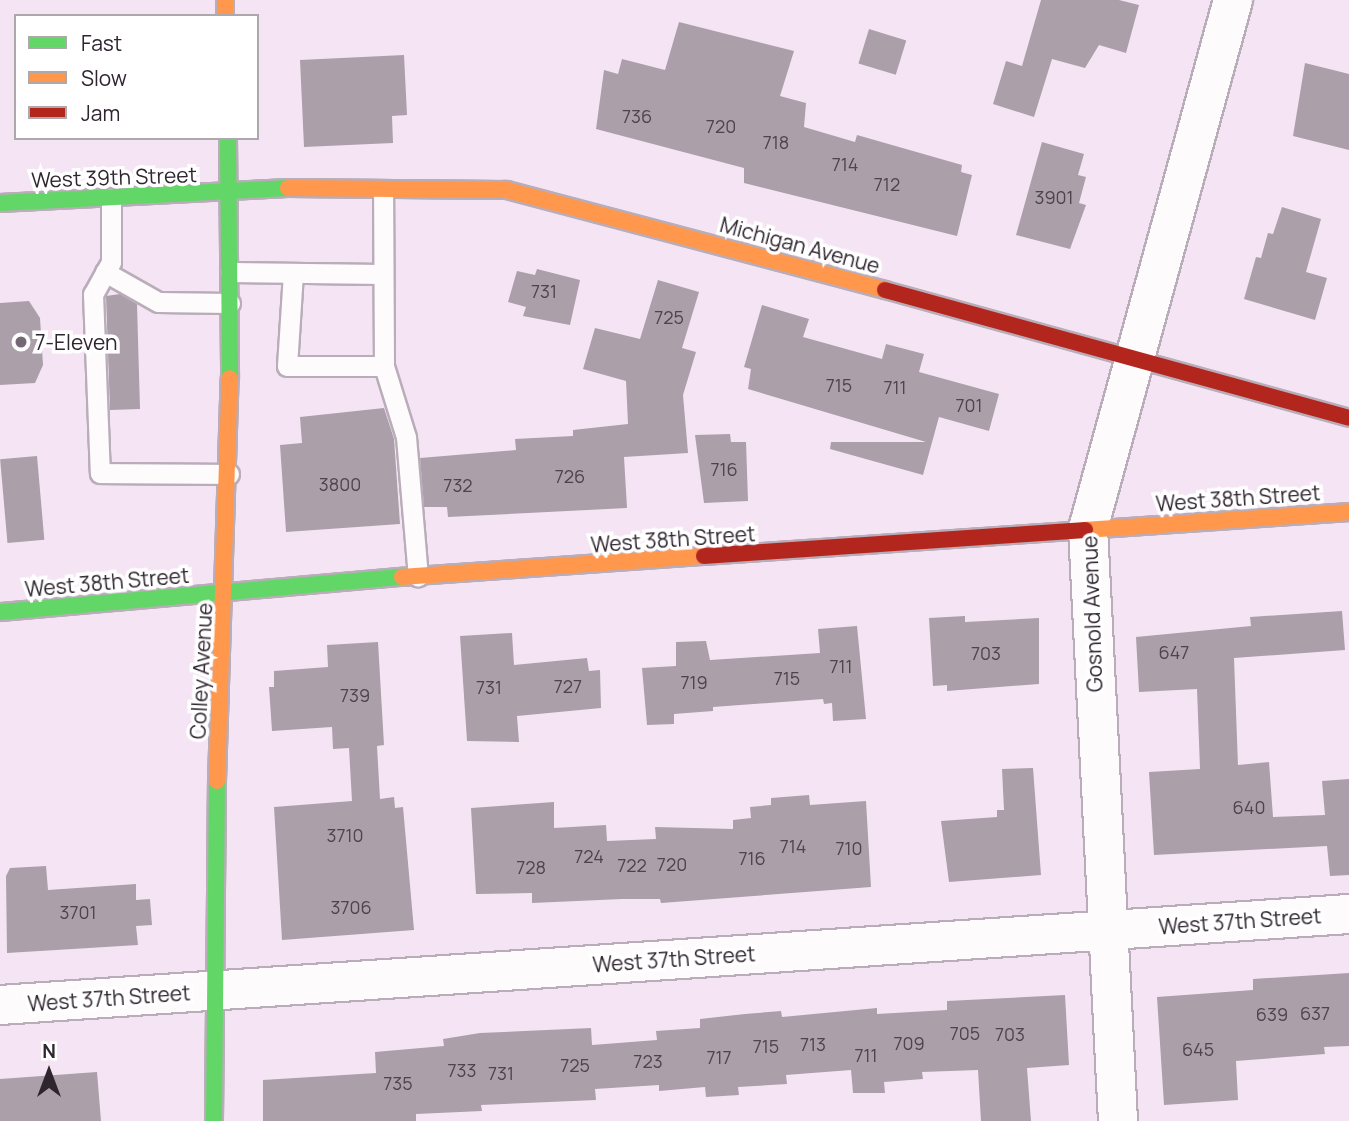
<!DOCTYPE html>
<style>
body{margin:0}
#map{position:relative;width:1349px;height:1121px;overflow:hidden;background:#f5e5f4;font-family:Manrope,sans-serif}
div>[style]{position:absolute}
.building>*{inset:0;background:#ab9faa;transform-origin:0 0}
.roads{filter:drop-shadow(2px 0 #b9adb9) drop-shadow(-2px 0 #b9adb9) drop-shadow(0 2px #b9adb9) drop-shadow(0 -2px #b9adb9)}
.lane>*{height:19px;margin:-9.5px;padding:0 9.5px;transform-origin:9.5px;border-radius:9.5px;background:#fefbfd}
.street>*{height:38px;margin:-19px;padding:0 19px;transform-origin:19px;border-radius:19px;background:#fefbfd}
.fast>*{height:16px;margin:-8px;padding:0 8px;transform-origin:8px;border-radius:8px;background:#63d668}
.slow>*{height:16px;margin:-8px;padding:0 8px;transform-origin:8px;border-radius:8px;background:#ff974d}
.jam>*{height:16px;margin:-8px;padding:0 8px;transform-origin:8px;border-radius:8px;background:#b3261e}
.dots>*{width:19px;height:19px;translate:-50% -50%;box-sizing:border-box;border:4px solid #fff;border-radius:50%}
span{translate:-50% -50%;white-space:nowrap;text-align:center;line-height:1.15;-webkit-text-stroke:7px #fff;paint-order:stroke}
.number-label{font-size:18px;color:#4e444e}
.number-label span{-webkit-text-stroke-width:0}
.street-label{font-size:21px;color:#2f252f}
.poi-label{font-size:21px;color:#2f252f}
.left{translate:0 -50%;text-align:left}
.legend{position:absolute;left:14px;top:14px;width:245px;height:126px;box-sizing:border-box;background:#fff;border:2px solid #aca8ac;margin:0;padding:9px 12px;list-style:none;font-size:21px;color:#2f252f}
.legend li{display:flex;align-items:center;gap:14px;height:35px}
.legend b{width:35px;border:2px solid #aca8ac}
.north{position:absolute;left:14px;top:1037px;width:70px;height:70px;-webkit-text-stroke:5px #fff;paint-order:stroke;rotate:0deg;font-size:19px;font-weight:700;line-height:28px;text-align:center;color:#2f252f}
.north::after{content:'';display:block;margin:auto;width:24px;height:32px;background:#2f252f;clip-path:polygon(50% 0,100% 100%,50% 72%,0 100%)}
</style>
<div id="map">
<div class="building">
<i style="clip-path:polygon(1041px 0,1119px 0,1139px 5px,1126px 53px,1099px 45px,1085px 68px,1052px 59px,1034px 117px,993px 104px,1006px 61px,1022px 66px)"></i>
<i style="clip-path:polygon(679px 22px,794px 51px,780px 96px,806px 103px,804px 127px,855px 142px,857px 135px,962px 165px,961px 172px,972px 175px,957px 236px,744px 183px,744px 168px,596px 129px,604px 70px,618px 74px,622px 59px,665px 70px)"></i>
<i style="left:869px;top:29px;width:39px;height:36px;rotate:17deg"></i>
<i style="clip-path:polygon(404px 55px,407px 115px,392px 116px,393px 143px,304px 147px,300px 60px)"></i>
<i style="clip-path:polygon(1305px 63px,1349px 74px,1349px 150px,1293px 136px)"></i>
<i style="clip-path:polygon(1042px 142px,1084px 154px,1078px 175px,1086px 177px,1079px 203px,1086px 205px,1070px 249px,1016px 235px)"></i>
<i style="clip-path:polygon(1282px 207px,1321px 219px,1306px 272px,1327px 278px,1315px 320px,1244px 299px,1256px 257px,1261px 258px,1268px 233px,1273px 234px)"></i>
<i style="clip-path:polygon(537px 269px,580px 280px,570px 325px,523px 316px,526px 307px,508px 302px,517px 271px,535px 275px)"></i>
<i style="clip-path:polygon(658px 280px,699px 292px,682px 348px,696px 352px,683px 395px,688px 453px,624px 457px,627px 508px,448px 517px,447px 507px,424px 507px,420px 458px,516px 450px,515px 439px,573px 436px,573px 430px,628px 424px,626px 381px,583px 369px,595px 328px,640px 339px)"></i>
<i style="clip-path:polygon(120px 294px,137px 304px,140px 409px,110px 410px,106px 296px)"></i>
<i style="clip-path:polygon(29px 301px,40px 318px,43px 365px,35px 383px,0 385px,0 303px)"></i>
<i style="clip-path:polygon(762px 305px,809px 319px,803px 337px,882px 359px,886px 344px,924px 354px,919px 372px,999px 394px,989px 431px,939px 417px,923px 475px,830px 449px,831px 442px,926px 442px,748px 389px,751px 369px,744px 367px)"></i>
<i style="clip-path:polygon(384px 408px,394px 439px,400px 524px,286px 532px,280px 445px,302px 443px,300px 417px)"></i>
<i style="clip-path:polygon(730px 434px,731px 442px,746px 442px,748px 501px,704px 503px,695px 435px)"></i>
<i style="left:37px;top:456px;width:84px;height:37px;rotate:85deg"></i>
<i style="clip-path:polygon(1342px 611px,1345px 650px,1234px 658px,1238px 765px,1269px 762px,1273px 817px,1325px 815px,1322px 781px,1349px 779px,1349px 875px,1330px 876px,1327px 846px,1154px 855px,1149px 772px,1200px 769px,1197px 689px,1139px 692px,1136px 637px,1251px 626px,1250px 617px)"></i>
<i style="clip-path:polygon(965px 616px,965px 622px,1039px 618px,1039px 684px,947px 691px,947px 685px,933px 686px,929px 618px)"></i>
<i style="clip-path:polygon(857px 626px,866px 719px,833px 721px,832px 703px,824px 704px,823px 699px,713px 707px,713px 711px,674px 714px,674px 724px,647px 725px,642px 668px,676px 666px,676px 642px,706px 641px,710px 660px,820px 653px,818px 629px)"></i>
<i style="clip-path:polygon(512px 633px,514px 665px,587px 658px,589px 671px,600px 670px,601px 708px,517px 716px,519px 742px,467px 741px,460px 636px)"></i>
<i style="clip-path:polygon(378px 642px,384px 745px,377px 746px,380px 799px,394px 797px,395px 808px,403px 807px,414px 930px,282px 940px,274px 807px,352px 801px,349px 748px,333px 749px,332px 727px,272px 731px,269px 687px,274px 687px,274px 671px,328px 667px,327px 645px)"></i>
<i style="clip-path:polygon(1033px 768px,1041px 875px,949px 882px,941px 821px,997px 817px,997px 810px,1004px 810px,1002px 769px)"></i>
<i style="clip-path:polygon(809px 795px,810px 805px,866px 801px,871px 887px,661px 903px,660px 899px,622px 899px,532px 903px,532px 893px,476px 894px,471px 808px,554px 802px,554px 828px,606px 825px,607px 841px,656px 839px,655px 827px,733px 829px,733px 820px,751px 818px,750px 807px,771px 805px,771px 798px)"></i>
<i style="clip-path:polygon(46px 866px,48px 890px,136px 884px,136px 900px,150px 899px,152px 925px,136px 926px,138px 945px,7px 953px,6px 876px,10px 868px)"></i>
<i style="clip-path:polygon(1349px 973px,1349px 1046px,1324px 1047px,1325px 1054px,1236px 1061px,1238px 1100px,1164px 1105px,1157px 997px,1253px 990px,1253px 979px)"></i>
<i style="clip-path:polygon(1065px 995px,1069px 1065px,1027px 1068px,1031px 1121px,981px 1121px,978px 1070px,922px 1072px,923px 1079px,884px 1082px,885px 1093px,853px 1093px,851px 1070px,786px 1075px,787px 1084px,738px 1087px,739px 1095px,706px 1097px,705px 1087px,659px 1091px,659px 1085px,595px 1089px,596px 1100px,481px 1105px,482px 1111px,416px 1114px,416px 1121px,263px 1121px,263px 1080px,376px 1073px,375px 1052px,444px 1046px,443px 1039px,480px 1033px,591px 1028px,592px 1045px,657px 1040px,656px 1031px,700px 1028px,700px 1019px,745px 1014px,781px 1011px,782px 1017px,877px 1008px,877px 1014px,947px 1010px,947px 1001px)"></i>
<i style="clip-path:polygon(97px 1072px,101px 1121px,0 1121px,0 1079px)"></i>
</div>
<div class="roads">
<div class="lane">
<i style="left:111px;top:198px;width:64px;rotate:90deg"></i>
<i style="left:111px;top:262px;width:37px;rotate:119deg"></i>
<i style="left:93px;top:294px;width:179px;rotate:87.8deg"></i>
<i style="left:100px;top:473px;width:129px;rotate:0.4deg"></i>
<i style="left:105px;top:272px;width:61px;rotate:29.5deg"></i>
<i style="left:158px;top:302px;width:72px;rotate:0.8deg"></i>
<i style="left:230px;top:272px;width:152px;rotate:0.8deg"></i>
<i style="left:293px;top:273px;width:93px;rotate:93.7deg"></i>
<i style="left:287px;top:366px;width:97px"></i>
<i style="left:384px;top:366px;width:175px;rotate:-90.3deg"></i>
<i style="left:384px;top:366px;width:74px;rotate:72.8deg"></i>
<i style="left:406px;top:437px;width:140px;rotate:85.1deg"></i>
</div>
<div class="street">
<i style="left:0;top:1005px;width:1352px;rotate:-3.86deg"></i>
<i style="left:1118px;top:1121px;width:593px;rotate:-92.9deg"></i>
<i style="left:1088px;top:529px;width:549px;rotate:-74.67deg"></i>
</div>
<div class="fast">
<i style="left:228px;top:138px;width:240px;rotate:89.5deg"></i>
<i style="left:0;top:203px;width:288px;rotate:-3deg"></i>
<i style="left:0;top:612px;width:404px;rotate:-5deg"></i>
<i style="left:214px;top:1121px;width:340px;rotate:-89.5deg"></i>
</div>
<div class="slow">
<i style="left:225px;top:0;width:16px;rotate:90deg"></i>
<i style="left:288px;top:188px;width:219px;rotate:0.5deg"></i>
<i style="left:507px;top:190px;width:391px;rotate:14.8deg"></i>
<i style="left:1085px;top:530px;width:265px;rotate:-3.9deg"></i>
<i style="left:402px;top:577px;width:303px;rotate:-4deg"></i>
<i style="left:217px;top:781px;width:403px;rotate:-88.2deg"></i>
</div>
<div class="jam">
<i style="left:885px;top:290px;width:481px;rotate:15.4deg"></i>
<i style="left:704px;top:556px;width:382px;rotate:-3.9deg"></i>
</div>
</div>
<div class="dots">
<i style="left:21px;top:342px;background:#746874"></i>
</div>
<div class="number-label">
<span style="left:637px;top:116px">736</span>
<span style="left:721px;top:126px">720</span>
<span style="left:776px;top:142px">718</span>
<span style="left:845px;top:164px">714</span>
<span style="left:887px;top:184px">712</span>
<span style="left:1054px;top:197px">3901</span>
<span style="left:544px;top:291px">731</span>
<span style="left:669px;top:317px">725</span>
<span style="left:839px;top:385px">715</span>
<span style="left:895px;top:387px">711</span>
<span style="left:969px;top:405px">701</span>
<span style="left:724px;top:469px">716</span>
<span style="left:570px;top:476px">726</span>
<span style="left:340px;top:484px">3800</span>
<span style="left:458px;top:485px">732</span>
<span style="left:1174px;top:652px">647</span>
<span style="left:986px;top:653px">703</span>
<span style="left:841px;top:666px">711</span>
<span style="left:787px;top:678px">715</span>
<span style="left:694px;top:682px">719</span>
<span style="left:568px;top:686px">727</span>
<span style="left:489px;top:687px">731</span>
<span style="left:355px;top:695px">739</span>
<span style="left:1249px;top:807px">640</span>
<span style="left:345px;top:835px">3710</span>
<span style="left:793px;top:846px">714</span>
<span style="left:849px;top:848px">710</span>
<span style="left:589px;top:856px">724</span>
<span style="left:752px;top:858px">716</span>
<span style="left:672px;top:864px">720</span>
<span style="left:632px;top:865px">722</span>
<span style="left:531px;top:867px">728</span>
<span style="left:351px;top:907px">3706</span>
<span style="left:78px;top:912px">3701</span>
<span style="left:1315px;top:1013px">637</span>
<span style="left:1272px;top:1014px">639</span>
<span style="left:965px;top:1033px">705</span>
<span style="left:1010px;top:1034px">703</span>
<span style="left:909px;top:1043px">709</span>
<span style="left:813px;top:1044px">713</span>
<span style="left:766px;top:1046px">715</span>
<span style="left:1198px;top:1049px">645</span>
<span style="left:866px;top:1055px">711</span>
<span style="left:719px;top:1057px">717</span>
<span style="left:648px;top:1061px">723</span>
<span style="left:575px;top:1065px">725</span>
<span style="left:462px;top:1070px">733</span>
<span style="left:501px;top:1073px">731</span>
<span style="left:398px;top:1083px">735</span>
</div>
<div class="street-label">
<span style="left:114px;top:177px;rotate:-2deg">West 39th Street</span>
<span style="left:800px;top:245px;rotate:15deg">Michigan Avenue</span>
<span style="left:1238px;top:498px;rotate:-4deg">West 38th Street</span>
<span style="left:673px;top:539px;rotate:-4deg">West 38th Street</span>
<span style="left:107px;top:582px;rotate:-5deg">West 38th Street</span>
<span style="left:1092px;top:614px;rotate:-92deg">Gosnold Avenue</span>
<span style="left:201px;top:671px;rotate:-87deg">Colley Avenue</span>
<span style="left:1240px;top:921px;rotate:-4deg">West 37th Street</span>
<span style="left:674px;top:959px;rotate:-4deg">West 37th Street</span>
<span style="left:109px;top:998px;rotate:-4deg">West 37th Street</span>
</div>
<div class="poi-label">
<span class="left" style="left:35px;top:342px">7-Eleven</span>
</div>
<ul class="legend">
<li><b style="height:9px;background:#63d668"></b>Fast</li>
<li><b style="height:9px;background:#ff974d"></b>Slow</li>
<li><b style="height:9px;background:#b3261e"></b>Jam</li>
</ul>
<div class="north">N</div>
</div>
